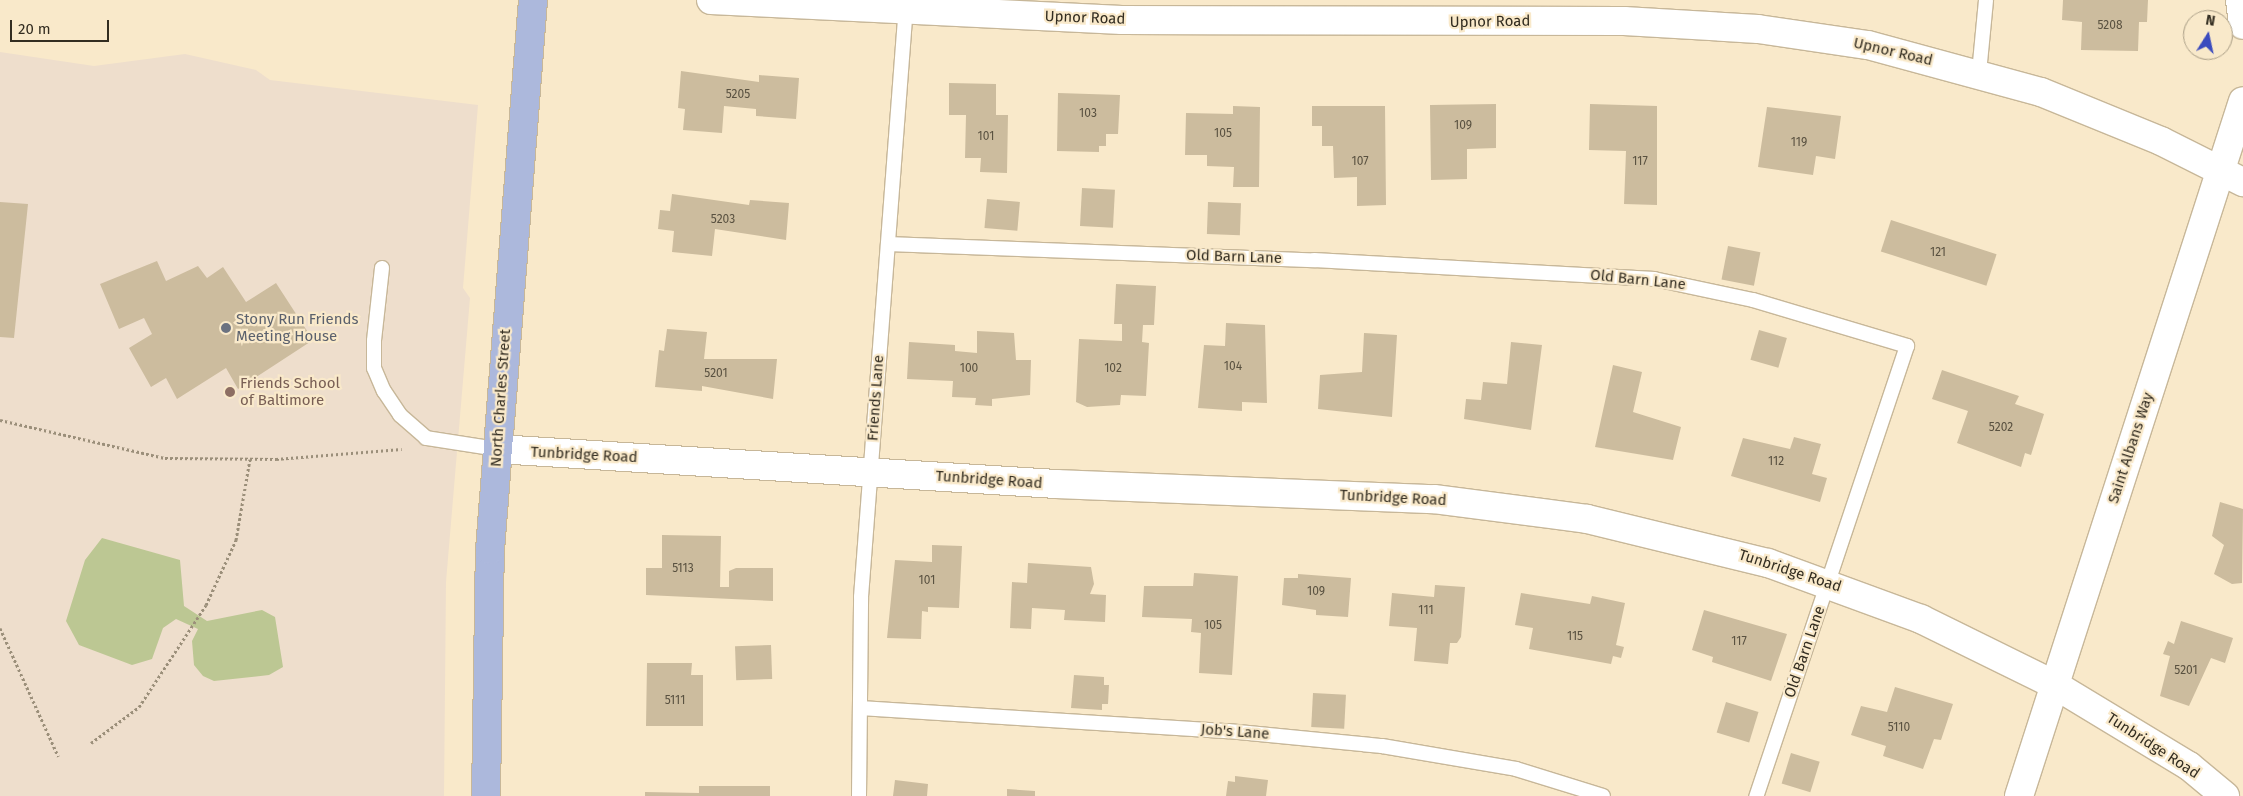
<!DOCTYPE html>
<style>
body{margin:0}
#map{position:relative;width:2243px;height:796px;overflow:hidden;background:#f9e9ca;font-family:"Fira Sans",sans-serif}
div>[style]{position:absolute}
.education>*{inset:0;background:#eedecc}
.green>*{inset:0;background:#bcc793}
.building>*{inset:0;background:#ccbc9e;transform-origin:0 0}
.path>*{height:3px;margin-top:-1.5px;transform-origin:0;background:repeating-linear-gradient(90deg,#9b8f7a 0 2.5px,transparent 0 5px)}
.roads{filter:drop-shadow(1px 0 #c7b799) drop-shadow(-1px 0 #c7b799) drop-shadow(0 1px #c7b799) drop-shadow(0 -1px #c7b799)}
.service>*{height:14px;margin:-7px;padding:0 7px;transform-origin:7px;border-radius:7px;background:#fff}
.minor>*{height:28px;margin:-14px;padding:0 14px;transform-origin:14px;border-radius:14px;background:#fff}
.tertiary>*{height:28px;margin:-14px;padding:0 14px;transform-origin:14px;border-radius:14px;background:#fff}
.primary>*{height:28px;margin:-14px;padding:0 14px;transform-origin:14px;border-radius:14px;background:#acb8dc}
.dots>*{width:14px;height:14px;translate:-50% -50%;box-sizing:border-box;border:2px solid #f9e9ca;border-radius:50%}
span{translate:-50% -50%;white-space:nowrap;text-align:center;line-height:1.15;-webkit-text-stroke:4.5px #f9e9ca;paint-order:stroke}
.number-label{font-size:12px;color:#595140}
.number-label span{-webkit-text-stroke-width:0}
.street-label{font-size:15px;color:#332d21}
.worship-label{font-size:15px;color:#5b616d}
.left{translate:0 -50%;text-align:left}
.education-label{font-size:15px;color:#785e54}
.north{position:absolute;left:2183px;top:10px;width:50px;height:50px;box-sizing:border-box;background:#f9e9ca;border:1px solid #aa9e86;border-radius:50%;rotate:10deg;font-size:14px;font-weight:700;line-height:20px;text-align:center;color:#332d21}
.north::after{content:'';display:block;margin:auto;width:18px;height:22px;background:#3b4bbe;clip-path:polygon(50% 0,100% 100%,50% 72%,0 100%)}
.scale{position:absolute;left:10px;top:20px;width:99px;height:22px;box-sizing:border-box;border:2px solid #332d21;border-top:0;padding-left:6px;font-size:15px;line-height:18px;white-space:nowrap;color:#332d21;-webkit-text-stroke:4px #f9e9ca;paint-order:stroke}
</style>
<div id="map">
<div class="education">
<i style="clip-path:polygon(0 52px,94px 66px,185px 54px,256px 70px,270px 80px,478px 105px,463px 288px,470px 298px,446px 582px,444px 796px,0 796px)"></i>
</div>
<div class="green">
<i style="clip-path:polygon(102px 538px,180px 560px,184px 606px,207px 621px,262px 610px,275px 617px,283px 667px,269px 675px,214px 681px,203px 676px,194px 665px,192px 641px,198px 629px,176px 619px,163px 628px,152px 659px,132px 665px,79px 645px,66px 621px,85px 560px)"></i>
</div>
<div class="building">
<i style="clip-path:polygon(2063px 0,2148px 0,2147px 22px,2139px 22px,2138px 51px,2081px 50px,2082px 22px,2062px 20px)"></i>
<i style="clip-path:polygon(681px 71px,759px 82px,759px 75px,799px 78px,796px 119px,756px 116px,756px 109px,724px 106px,722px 133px,683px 130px,685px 109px,678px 108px)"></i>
<i style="clip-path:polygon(949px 83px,996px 84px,996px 115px,1008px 115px,1007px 173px,980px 172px,981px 158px,965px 158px,966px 115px,949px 115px)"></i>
<i style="clip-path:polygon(1058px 93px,1120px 95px,1118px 134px,1106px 134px,1106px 146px,1099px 146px,1099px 152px,1057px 151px)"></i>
<i style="clip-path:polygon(1496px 104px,1496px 148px,1467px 149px,1467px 179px,1431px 180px,1430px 105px)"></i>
<i style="clip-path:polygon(1590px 104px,1657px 106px,1657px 205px,1624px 204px,1626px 151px,1589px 150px)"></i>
<i style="clip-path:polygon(1233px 106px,1260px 107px,1259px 187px,1233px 187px,1234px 167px,1207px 166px,1207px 155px,1185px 155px,1186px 113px,1233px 114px)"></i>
<i style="clip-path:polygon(1312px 106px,1385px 106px,1386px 205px,1357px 206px,1357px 177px,1334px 178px,1333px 146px,1322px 146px,1322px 126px,1312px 126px)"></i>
<i style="clip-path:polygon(1767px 107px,1841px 116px,1835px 159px,1816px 156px,1813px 175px,1758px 167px)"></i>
<i style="left:1082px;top:188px;width:33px;height:38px;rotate:3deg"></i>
<i style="clip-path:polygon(672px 194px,749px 205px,750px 200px,789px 203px,786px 240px,715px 229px,712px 256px,672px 252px,674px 231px,658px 229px,660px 210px,670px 211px)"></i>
<i style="left:987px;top:199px;width:33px;height:29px;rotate:5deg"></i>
<i style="clip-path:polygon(0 202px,28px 204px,14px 338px,0 337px)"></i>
<i style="left:1208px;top:202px;width:33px;height:32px;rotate:2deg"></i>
<i style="left:1891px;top:220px;width:111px;height:33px;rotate:18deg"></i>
<i style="left:1728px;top:246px;width:33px;height:34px;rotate:11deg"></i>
<i style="clip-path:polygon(157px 261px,166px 281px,198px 266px,207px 278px,223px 267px,246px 302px,276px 283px,313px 340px,238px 389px,226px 368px,177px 399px,166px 378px,151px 387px,129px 348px,152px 334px,144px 318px,119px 329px,100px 284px)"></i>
<i style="clip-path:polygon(1116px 284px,1156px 286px,1154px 325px,1143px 325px,1142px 342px,1149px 343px,1146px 396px,1121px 395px,1120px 405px,1087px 407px,1076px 402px,1079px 339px,1122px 341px,1122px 324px,1114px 324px)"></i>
<i style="clip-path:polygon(1226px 323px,1265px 325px,1267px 403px,1242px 402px,1242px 411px,1198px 408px,1204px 345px,1225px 346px)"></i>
<i style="clip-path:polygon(667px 329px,707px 332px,704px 359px,777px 359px,773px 399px,702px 386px,702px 391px,655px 387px,659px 350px,664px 351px)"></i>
<i style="left:1759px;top:330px;width:29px;height:31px;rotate:16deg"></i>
<i style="clip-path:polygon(977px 331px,1014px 333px,1016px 360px,1031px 360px,1030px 395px,992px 399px,992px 406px,975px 405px,976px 398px,952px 397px,953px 381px,907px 379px,909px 342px,955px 345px,955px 351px,977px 353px)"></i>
<i style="clip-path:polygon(1364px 333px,1397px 335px,1392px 417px,1318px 409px,1320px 375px,1362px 372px)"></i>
<i style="clip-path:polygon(1511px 342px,1542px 345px,1531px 430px,1464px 419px,1466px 399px,1481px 400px,1483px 382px,1507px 384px)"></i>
<i style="clip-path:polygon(1613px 365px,1642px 372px,1633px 412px,1681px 427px,1673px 460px,1595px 447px)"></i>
<i style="clip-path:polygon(1942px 370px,2019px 396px,2015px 404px,2044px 414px,2031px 455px,2025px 453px,2021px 467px,1957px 443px,1968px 411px,1932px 399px)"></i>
<i style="clip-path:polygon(1794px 437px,1821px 444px,1812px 474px,1827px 478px,1820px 502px,1731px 476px,1743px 438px,1790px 449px)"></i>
<i style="clip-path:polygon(2220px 502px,2243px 509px,2242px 583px,2232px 584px,2214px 574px,2224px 545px,2212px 536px)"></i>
<i style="clip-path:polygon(662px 535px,721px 536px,720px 587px,729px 587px,729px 571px,736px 568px,773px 568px,773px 601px,646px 595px,646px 568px,662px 568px)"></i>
<i style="clip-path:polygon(932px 545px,962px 546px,959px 608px,928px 607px,928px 612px,922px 611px,921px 639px,887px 638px,895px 560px,932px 562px)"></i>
<i style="clip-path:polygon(1028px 563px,1091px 567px,1094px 584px,1090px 594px,1106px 595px,1105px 622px,1064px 620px,1065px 610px,1032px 608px,1031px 629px,1010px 628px,1012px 582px,1027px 583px)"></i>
<i style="clip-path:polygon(1194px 573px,1238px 576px,1232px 675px,1199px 673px,1201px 633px,1191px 632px,1192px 619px,1142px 617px,1144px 586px,1193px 586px)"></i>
<i style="clip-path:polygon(1298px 574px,1351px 578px,1348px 617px,1316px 615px,1316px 610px,1282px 605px,1284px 578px,1298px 578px)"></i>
<i style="clip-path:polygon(1435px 585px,1465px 587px,1461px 637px,1457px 643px,1450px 643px,1448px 664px,1414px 661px,1417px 628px,1389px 626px,1392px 593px,1434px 597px)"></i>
<i style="clip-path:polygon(1521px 593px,1590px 604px,1592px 596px,1625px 603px,1616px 645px,1624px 647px,1621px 658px,1613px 656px,1611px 664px,1529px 649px,1533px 628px,1515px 625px)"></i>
<i style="clip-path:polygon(1704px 610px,1787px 634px,1771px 681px,1712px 662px,1713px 657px,1692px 650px)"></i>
<i style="clip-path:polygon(2181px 621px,2233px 638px,2225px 663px,2211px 658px,2189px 706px,2160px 696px,2170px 656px,2163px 654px,2168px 641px,2174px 644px)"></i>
<i style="left:771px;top:645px;width:34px;height:36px;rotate:88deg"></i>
<i style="clip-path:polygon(647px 663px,692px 663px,691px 675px,703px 675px,703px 726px,646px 726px)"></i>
<i style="clip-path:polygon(1074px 675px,1104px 677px,1104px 685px,1109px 685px,1108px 704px,1102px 704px,1102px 710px,1071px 708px)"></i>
<i style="clip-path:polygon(1895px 687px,1953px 704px,1941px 740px,1934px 739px,1923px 769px,1883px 756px,1886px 746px,1851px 735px,1861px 706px,1887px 712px)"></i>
<i style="left:1313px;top:693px;width:33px;height:34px;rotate:3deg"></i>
<i style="left:1726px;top:702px;width:34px;height:32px;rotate:17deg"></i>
<i style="left:1791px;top:753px;width:30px;height:32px;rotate:17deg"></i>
<i style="clip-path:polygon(1235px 776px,1268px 780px,1266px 796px,1226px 796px,1228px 781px,1235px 782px)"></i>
<i style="clip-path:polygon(895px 780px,928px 784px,927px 796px,893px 796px)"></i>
<i style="clip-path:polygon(699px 786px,770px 786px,770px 796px,645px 796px,645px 792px,699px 793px)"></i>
<i style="clip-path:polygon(1007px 789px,1035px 791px,1035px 796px,1007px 796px)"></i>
</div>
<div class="path">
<i style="left:0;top:420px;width:169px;rotate:13deg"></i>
<i style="left:165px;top:458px;width:111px;rotate:0.5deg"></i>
<i style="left:276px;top:459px;width:126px;rotate:-4.5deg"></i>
<i style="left:0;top:628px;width:141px;rotate:65.6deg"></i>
<i style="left:91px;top:743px;width:60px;rotate:-36.9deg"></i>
<i style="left:139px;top:707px;width:122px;rotate:-56.7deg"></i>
<i style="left:206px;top:605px;width:72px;rotate:-65.2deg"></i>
<i style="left:236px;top:540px;width:82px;rotate:-80.2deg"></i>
</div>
<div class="roads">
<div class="service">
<i style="left:1979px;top:73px;width:73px;rotate:-84.5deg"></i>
<i style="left:888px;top:244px;width:426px;rotate:2.2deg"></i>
<i style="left:1314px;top:260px;width:341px;rotate:3.2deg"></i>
<i style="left:1654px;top:279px;width:101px;rotate:12deg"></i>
<i style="left:1753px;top:300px;width:161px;rotate:16.6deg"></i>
<i style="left:1907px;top:346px;width:475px;rotate:108.5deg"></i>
<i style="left:382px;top:268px;width:73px;rotate:96.3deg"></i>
<i style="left:374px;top:341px;width:27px;rotate:90deg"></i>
<i style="left:374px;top:368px;width:25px;rotate:67deg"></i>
<i style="left:384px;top:391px;width:29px;rotate:56deg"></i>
<i style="left:400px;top:415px;width:35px;rotate:41deg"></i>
<i style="left:426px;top:438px;width:72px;rotate:8.8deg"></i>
<i style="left:860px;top:708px;width:369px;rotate:3.6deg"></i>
<i style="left:1228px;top:731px;width:155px;rotate:5.6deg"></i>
<i style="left:1382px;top:746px;width:136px;rotate:9.7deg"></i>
<i style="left:1516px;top:769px;width:91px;rotate:17.2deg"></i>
<i style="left:859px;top:796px;width:199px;rotate:-89.4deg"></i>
<i style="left:861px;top:597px;width:593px;rotate:-85.65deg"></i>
</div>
<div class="minor">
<i style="left:711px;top:0;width:411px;rotate:2.8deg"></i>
<i style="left:1122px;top:20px;width:502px;rotate:0.11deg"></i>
<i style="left:1624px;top:21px;width:134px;rotate:3.4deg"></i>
<i style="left:1758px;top:29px;width:111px;rotate:8.3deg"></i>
<i style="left:1868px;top:45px;width:179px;rotate:15.2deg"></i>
<i style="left:2041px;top:92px;width:130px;rotate:22.2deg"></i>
<i style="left:2161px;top:141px;width:92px;rotate:26.6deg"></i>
<i style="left:497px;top:449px;width:560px;rotate:3.58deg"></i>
<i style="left:1056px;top:484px;width:378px;rotate:2.3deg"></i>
<i style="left:1434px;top:499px;width:154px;rotate:7.4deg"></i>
<i style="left:1587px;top:519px;width:186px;rotate:13.7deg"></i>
<i style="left:1768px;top:563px;width:163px;rotate:20.1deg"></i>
<i style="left:1921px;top:619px;width:149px;rotate:26.2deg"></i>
<i style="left:2055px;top:685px;width:157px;rotate:31.2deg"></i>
<i style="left:2189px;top:766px;width:47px;rotate:39.8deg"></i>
</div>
<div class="tertiary">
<i style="left:2240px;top:0;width:25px;rotate:83deg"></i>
<i style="left:2019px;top:796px;width:730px;rotate:-72.14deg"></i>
</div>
<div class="primary">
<i style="left:486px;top:796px;width:246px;rotate:-89.1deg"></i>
<i style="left:490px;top:550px;width:552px;rotate:-85.53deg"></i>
</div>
</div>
<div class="dots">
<i style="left:226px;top:328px;background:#6b7280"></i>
<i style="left:230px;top:392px;background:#8d6e63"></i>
</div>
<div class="number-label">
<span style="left:2110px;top:26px">5208</span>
<span style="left:738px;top:95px">5205</span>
<span style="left:1088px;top:114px">103</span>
<span style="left:1463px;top:126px">109</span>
<span style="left:1223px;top:134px">105</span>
<span style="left:986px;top:137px">101</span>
<span style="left:1799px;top:143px">119</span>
<span style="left:1360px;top:162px">107</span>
<span style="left:1640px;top:162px">117</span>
<span style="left:723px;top:220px">5203</span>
<span style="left:1938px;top:253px">121</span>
<span style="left:1233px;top:367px">104</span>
<span style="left:969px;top:369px">100</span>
<span style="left:1113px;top:369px">102</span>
<span style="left:716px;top:374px">5201</span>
<span style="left:2001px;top:428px">5202</span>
<span style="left:1776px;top:462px">112</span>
<span style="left:683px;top:569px">5113</span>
<span style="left:927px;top:581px">101</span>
<span style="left:1316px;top:592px">109</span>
<span style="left:1426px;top:611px">111</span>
<span style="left:1213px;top:626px">105</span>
<span style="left:1575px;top:637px">115</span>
<span style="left:1739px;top:642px">117</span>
<span style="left:2186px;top:671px">5201</span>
<span style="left:675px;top:701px">5111</span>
<span style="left:1899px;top:728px">5110</span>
</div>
<div class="street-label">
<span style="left:1085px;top:18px;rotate:2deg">Upnor Road</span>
<span style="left:1490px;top:22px;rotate:-1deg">Upnor Road</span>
<span style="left:1893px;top:52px;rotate:13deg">Upnor Road</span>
<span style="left:1234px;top:257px;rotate:2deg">Old Barn Lane</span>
<span style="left:1638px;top:280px;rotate:6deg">Old Barn Lane</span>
<span style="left:501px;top:398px;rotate:-86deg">North Charles Street</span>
<span style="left:876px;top:398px;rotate:-86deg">Friends Lane</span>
<span style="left:2131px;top:448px;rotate:-72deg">Saint Albans Way</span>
<span style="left:584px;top:455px;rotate:3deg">Tunbridge Road</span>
<span style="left:989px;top:480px;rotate:4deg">Tunbridge Road</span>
<span style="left:1393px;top:498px;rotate:3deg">Tunbridge Road</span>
<span style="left:1790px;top:571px;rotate:18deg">Tunbridge Road</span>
<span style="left:1805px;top:652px;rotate:-71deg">Old Barn Lane</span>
<span style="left:1235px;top:732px;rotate:4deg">Job's Lane</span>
<span style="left:2153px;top:746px;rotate:33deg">Tunbridge Road</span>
</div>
<div class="worship-label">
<span class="left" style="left:236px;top:328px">Stony Run Friends<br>Meeting House</span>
</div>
<div class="education-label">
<span class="left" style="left:240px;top:392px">Friends School<br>of Baltimore</span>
</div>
<div class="north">N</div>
<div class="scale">20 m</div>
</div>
